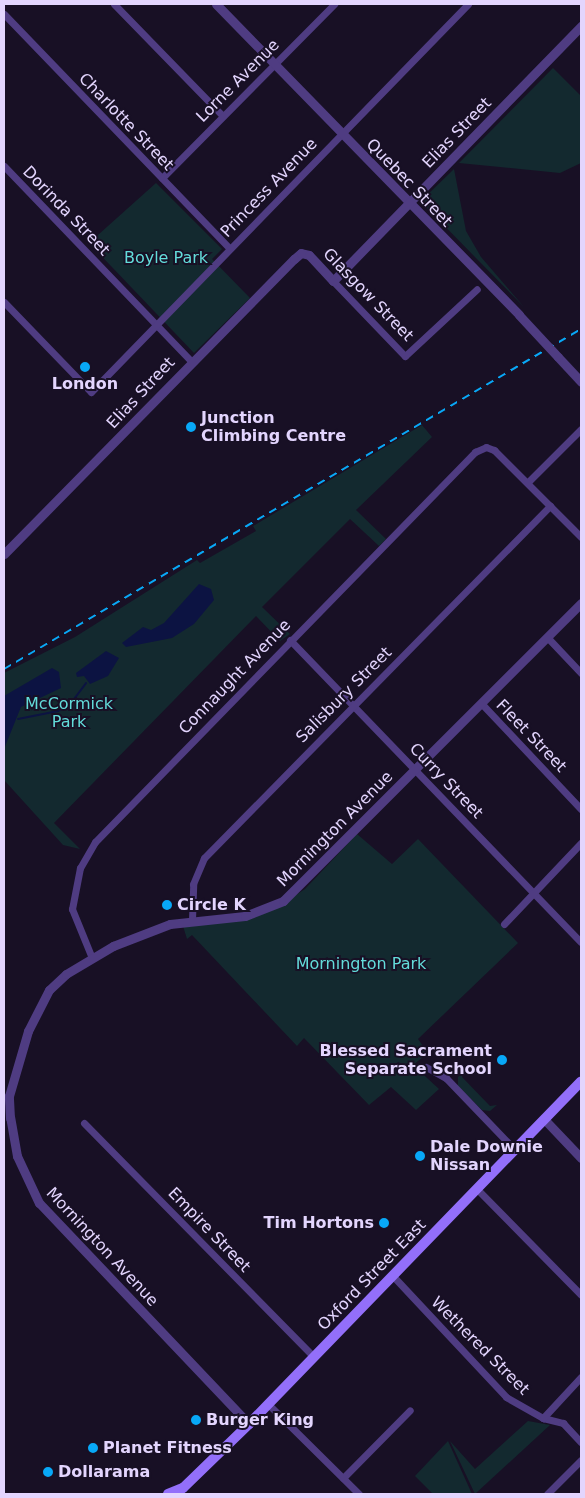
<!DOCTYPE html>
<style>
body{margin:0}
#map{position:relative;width:585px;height:1498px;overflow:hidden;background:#181025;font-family:"DejaVu Sans",sans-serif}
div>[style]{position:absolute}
.green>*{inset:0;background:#13292f}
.water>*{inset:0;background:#0c1342}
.stream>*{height:2px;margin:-1px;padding:0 1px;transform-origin:1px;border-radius:1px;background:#0c1342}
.minor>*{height:7px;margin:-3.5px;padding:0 3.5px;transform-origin:3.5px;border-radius:3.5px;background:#4f3c82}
.tertiary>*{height:9px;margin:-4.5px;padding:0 4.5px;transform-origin:4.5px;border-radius:4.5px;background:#4f3c82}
.secondary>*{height:10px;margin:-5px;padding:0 5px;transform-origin:5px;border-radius:5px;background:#936ffa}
.rail>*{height:2px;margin-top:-1px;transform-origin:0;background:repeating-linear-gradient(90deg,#08a8f7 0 8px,transparent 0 14px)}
.tertiary-bridge>*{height:9px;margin:-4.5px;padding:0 4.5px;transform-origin:4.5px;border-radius:4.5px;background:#4f3c82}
.dots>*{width:14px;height:14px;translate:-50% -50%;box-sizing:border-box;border:2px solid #181025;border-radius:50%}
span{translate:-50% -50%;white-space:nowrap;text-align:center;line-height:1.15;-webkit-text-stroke:4px #181025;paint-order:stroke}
.street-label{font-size:16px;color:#e3d5fe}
.park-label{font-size:16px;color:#63dcda}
.poi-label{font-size:16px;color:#e3d5fe;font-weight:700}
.left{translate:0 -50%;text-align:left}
.right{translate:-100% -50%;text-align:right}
.frame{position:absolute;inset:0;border:5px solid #e3d5fe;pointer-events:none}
</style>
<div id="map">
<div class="green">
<i style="clip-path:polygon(553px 68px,581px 96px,581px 163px,560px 173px,459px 163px)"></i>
<i style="clip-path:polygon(454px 169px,466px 231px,481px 257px,524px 307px,425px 206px,422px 200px)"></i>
<i style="clip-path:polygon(156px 183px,222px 249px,212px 259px,250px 298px,194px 353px,89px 243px)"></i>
<i style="clip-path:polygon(422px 425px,432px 437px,356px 510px,386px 539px,379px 546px,350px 519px,262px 607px,290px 634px,280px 641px,256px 616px,54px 823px,80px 849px,63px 845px,4px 780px,4px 673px,75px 637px,197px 560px,200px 563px,256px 531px,253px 526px)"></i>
<i style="clip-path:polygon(357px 834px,392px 864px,418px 839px,518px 943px,418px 1039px,428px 1053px,413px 1065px,439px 1089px,416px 1110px,391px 1087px,369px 1105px,304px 1038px,297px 1046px,192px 935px,187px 939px,183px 926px,247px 919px,278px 907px,305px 889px)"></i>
<i style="clip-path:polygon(464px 1071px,462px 1077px,490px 1106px,497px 1105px,490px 1111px,482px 1110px,458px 1086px,458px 1077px)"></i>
<i style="clip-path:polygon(528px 1421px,550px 1425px,475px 1494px,450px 1441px,475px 1469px)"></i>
<i style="clip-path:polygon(448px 1441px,472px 1494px,433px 1494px,415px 1476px)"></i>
</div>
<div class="water">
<i style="clip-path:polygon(199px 584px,211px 589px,214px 600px,194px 624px,172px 638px,126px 647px,122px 643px,143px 627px,151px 630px,164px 623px)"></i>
<i style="clip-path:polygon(106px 651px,119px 658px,108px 676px,90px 684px,84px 676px,77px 677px,76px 673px)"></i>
<i style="clip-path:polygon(52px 668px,59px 672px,61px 688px,21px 707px,4px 749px,4px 696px)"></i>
</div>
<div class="stream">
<i style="left:18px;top:719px;width:41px;rotate:-11.3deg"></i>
<i style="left:58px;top:711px;width:15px;rotate:-32deg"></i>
<i style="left:71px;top:703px;width:25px;rotate:-53deg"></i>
</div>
<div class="minor">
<i style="left:114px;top:4px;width:156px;rotate:45.8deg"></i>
<i style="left:4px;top:14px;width:325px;rotate:46.1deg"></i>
<i style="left:4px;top:166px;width:270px;rotate:46.2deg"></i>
<i style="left:162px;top:178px;width:245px;rotate:-45.3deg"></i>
<i style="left:333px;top:281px;width:104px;rotate:46.2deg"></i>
<i style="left:405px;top:356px;width:98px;rotate:-42.9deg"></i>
<i style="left:4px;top:302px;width:125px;rotate:46deg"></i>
<i style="left:91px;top:392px;width:541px;rotate:-45.82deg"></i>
<i style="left:528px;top:482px;width:75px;rotate:-45deg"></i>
<i style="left:547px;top:637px;width:50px;rotate:46.6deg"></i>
<i style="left:290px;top:640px;width:419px;rotate:46.1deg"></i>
<i style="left:481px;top:703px;width:146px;rotate:46.7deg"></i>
<i style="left:192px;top:920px;width:36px;rotate:-88deg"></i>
<i style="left:193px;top:884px;width:28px;rotate:-67deg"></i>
<i style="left:204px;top:858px;width:494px;rotate:-45.5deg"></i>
<i style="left:504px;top:924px;width:112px;rotate:-46.5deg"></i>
<i style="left:92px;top:958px;width:53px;rotate:-112.2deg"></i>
<i style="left:72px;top:909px;width:42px;rotate:-79deg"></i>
<i style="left:80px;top:868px;width:30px;rotate:-60deg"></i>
<i style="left:95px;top:842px;width:545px;rotate:-45.74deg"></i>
<i style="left:475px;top:452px;width:12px;rotate:-24deg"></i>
<i style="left:486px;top:447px;width:9px;rotate:21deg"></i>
<i style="left:494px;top:450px;width:123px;rotate:45deg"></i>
<i style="left:426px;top:1067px;width:23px;rotate:29deg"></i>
<i style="left:446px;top:1078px;width:98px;rotate:46.2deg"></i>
<i style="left:84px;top:1123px;width:327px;rotate:45.5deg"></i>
<i style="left:477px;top:1189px;width:148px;rotate:45.5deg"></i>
<i style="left:392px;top:1275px;width:167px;rotate:46.9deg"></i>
<i style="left:506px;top:1397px;width:43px;rotate:29.6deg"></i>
<i style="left:543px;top:1418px;width:21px;rotate:14deg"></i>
<i style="left:563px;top:1423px;width:26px;rotate:47deg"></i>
<i style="left:268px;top:1404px;width:128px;rotate:44.7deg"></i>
<i style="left:543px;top:1418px;width:56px;rotate:-47.2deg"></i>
<i style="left:343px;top:1478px;width:95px;rotate:-45.4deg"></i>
<i style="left:547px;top:1494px;width:48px;rotate:-45deg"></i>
</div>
<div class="tertiary">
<i style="left:216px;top:4px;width:434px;rotate:45.7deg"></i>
<i style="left:558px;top:357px;width:34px;rotate:47deg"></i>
<i style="left:4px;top:554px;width:414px;rotate:-45.5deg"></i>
<i style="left:294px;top:259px;width:9px;rotate:-41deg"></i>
<i style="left:301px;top:253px;width:8px;rotate:14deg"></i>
<i style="left:309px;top:255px;width:35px;rotate:47deg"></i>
<i style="left:333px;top:281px;width:356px;rotate:-45.8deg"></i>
<i style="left:544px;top:1119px;width:54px;rotate:46.5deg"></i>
<i style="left:249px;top:1424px;width:305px;rotate:-133.5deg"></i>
<i style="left:39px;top:1203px;width:52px;rotate:-115.1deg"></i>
<i style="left:17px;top:1156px;width:39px;rotate:-100deg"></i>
<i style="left:10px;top:1118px;width:22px;rotate:-93deg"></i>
<i style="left:9px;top:1096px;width:68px;rotate:-73.7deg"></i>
<i style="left:28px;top:1031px;width:46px;rotate:-62.9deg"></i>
<i style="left:49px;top:990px;width:23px;rotate:-43deg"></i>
<i style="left:66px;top:974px;width:55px;rotate:-30.8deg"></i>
<i style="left:113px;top:946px;width:61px;rotate:-21.1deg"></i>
<i style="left:170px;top:924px;width:75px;rotate:-6.1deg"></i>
<i style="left:245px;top:916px;width:41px;rotate:-21.5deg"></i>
<i style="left:283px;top:901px;width:421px;rotate:-45deg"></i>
</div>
<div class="secondary">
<i style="left:168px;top:1494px;width:16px;rotate:-22deg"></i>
<i style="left:183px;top:1488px;width:92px;rotate:-44.1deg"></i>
<i style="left:249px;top:1424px;width:477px;rotate:-45.9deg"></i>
</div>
<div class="rail">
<i style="left:4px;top:669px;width:670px;rotate:-30.51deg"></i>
</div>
<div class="tertiary-bridge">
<i style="left:519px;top:315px;width:57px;rotate:47.1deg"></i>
</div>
<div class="dots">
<i style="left:85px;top:367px;background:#08a8f7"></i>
<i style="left:191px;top:427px;background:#08a8f7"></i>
<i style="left:167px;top:905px;background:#08a8f7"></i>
<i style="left:502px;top:1060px;background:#08a8f7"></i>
<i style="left:420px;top:1156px;background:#08a8f7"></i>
<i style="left:384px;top:1223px;background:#08a8f7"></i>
<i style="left:196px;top:1420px;background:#08a8f7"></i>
<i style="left:93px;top:1448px;background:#08a8f7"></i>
<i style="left:48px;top:1472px;background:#08a8f7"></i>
</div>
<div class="street-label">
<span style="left:238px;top:81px;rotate:-45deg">Lorne Avenue</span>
<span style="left:126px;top:122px;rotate:46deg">Charlotte Street</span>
<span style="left:457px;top:133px;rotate:-46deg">Elias Street</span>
<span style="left:409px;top:183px;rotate:46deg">Quebec Street</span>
<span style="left:269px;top:188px;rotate:-46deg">Princess Avenue</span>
<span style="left:66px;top:211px;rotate:46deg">Dorinda Street</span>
<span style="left:368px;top:295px;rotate:46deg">Glasgow Street</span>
<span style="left:141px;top:393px;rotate:-47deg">Elias Street</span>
<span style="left:235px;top:677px;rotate:-46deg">Connaught Avenue</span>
<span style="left:344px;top:695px;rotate:-45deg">Salisbury Street</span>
<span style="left:531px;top:736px;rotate:46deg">Fleet Street</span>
<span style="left:446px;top:781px;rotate:46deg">Curry Street</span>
<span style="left:335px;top:829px;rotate:-45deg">Mornington Avenue</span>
<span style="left:209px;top:1230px;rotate:46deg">Empire Street</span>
<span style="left:102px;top:1247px;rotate:47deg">Mornington Avenue</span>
<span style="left:372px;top:1275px;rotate:-46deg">Oxford Street East</span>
<span style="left:480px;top:1346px;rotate:45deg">Wethered Street</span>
</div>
<div class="park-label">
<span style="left:166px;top:258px">Boyle Park</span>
<span style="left:69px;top:713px">McCormick<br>Park</span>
<span style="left:361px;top:964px">Mornington Park</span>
</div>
<div class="poi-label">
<span style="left:85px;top:384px">London</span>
<span class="left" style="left:201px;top:427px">Junction<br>Climbing Centre</span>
<span class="left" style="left:177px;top:905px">Circle K</span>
<span class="right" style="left:492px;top:1060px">Blessed Sacrament<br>Separate School</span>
<span class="left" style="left:430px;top:1156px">Dale Downie<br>Nissan</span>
<span class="right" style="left:374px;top:1223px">Tim Hortons</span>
<span class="left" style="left:206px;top:1420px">Burger King</span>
<span class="left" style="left:103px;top:1448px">Planet Fitness</span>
<span class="left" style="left:58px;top:1472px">Dollarama</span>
</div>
<div class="frame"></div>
</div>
